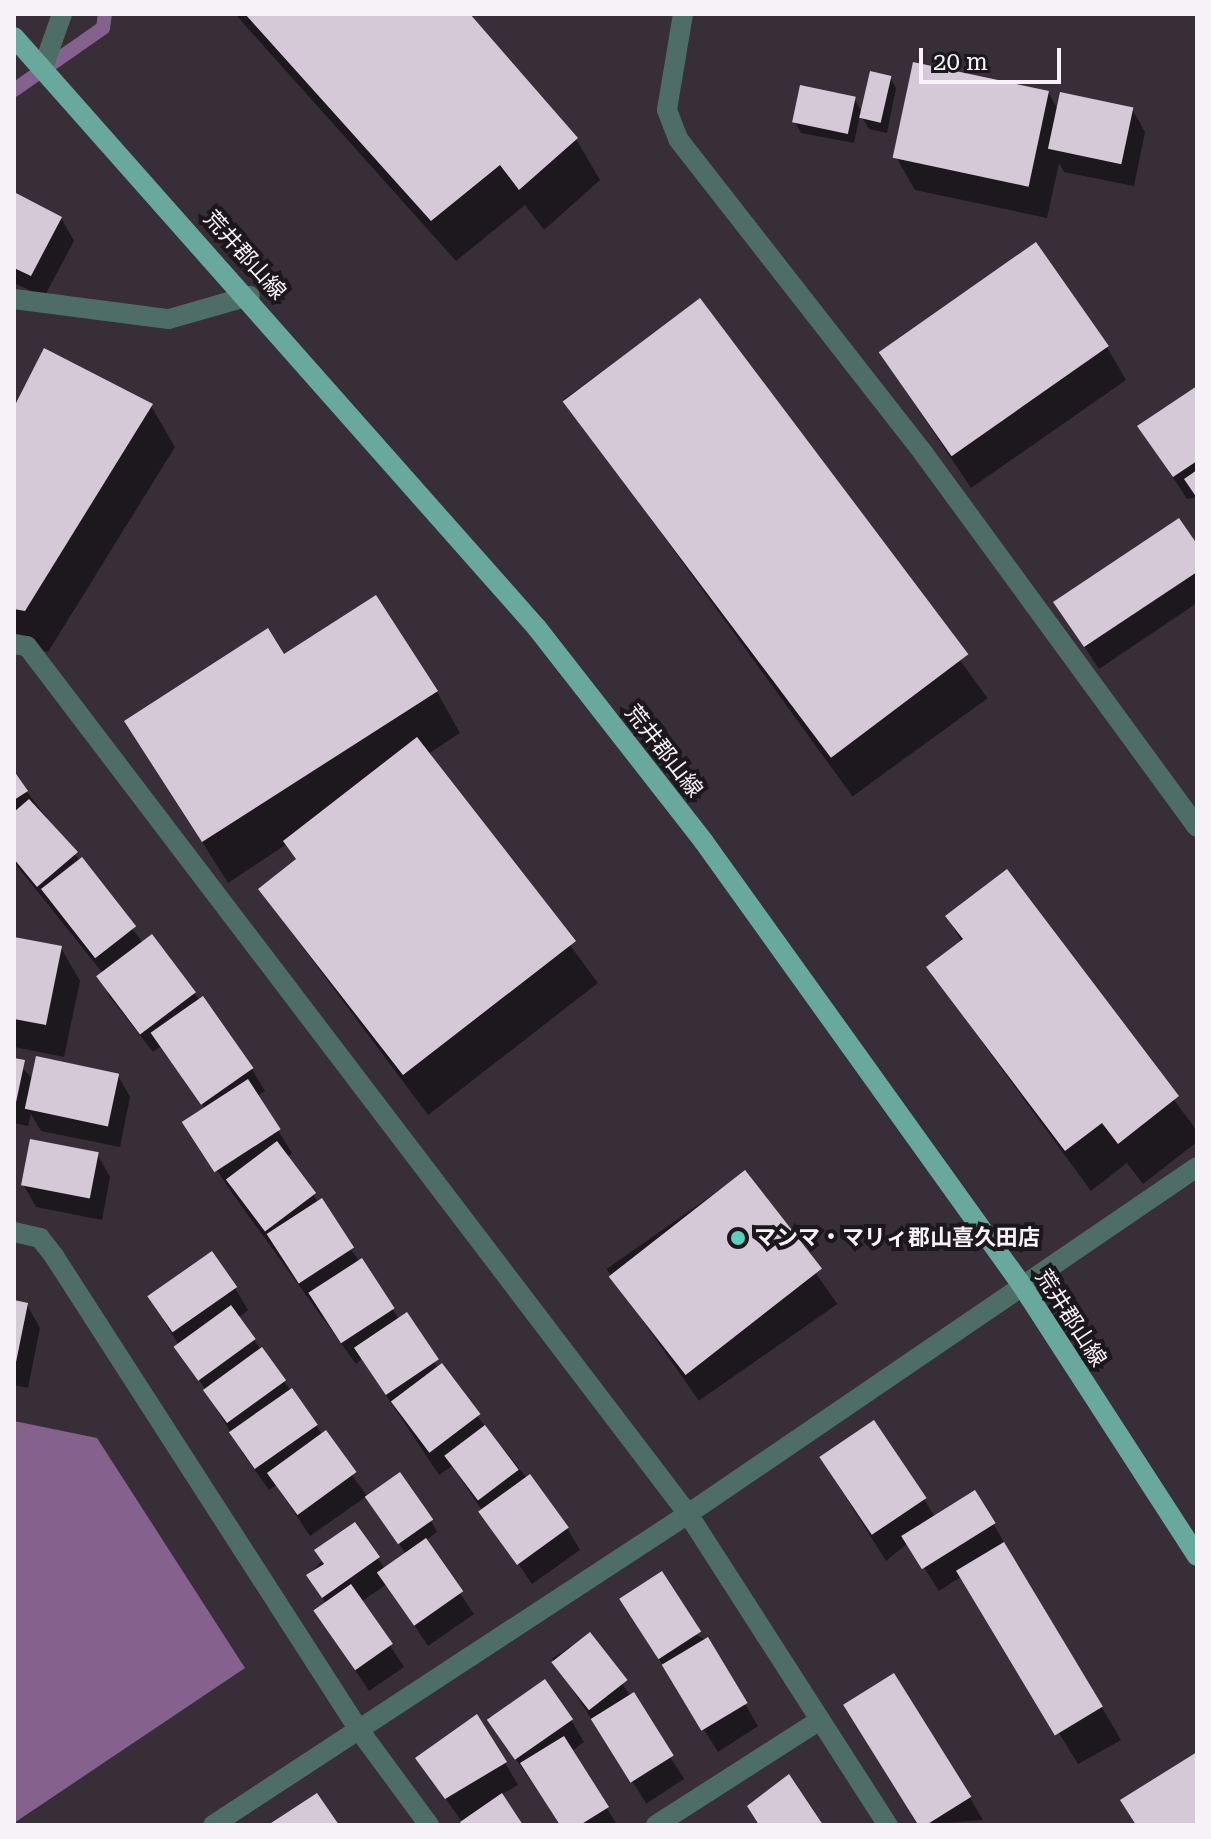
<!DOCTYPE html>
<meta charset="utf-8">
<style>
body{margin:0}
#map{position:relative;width:1211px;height:1839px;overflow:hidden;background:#372e38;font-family:"Roboto Serif","Noto Sans JP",serif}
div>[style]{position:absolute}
.water>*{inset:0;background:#85618d}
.shadow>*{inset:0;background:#0007;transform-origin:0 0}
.stream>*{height:14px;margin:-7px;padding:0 7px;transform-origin:7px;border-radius:7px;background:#85618d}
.building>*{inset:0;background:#d5c9d7;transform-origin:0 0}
.minor>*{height:20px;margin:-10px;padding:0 10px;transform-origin:10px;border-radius:10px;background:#4f6d67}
.major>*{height:20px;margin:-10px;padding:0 10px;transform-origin:10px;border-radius:10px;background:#69a89c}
.dots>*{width:22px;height:22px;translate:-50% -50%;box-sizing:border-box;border:4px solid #1c171c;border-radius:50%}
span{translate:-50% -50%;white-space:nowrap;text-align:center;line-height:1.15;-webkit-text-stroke:8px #1c171c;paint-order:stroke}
.street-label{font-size:22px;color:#f7f1f8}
.poi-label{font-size:22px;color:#f7f1f8;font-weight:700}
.left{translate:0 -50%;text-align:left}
.frame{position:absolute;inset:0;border:16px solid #f7f1f8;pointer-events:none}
.scale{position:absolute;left:919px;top:48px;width:142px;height:36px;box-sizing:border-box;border:4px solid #f7f1f8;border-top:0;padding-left:10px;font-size:24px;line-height:28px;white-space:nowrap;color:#f7f1f8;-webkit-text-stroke:6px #1c171c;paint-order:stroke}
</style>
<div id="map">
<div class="water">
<i style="clip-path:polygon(14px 1421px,97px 1438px,245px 1668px,14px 1823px)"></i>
</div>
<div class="shadow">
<i style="clip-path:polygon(235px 14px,467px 14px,576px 139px,600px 180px,544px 230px,525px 205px,456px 261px)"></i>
<i style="clip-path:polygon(890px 77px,896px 88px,887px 133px,869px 129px,860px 114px,854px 143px,801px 133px,795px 122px,854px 98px,863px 114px)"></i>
<i style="clip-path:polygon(1048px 92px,1058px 110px,1132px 109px,1145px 132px,1134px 186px,1064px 172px,1059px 163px,1047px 218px,915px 190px,896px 157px)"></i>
<i style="clip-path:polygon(14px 194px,61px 218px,74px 241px,44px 297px,14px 283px)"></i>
<i style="left:699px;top:301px;width:491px;height:167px;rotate:54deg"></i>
<i style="clip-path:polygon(1107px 347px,1126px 380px,971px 488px,880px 352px)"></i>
<i style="clip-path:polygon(1197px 388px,1197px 497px,1187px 499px,1140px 426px)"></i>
<i style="clip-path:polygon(151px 406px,175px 447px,48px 652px,14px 645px,14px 411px)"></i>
<i style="clip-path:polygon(1197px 548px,1197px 603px,1099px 669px,1056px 603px)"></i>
<i style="clip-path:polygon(284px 656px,437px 692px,460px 733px,428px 754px,598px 983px,428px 1115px,260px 890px,297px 861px,287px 844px,228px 883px,126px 721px)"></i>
<i style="clip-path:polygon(14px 775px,143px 943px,194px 993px,252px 1069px,265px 1091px,257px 1096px,292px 1153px,287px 1157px,399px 1319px,567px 1528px,580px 1550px,532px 1584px,452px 1466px,439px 1475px,362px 1359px,356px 1364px,232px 1193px,187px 1125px,207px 1111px,160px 1047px,153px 1052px,109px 996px,101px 971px,14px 862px)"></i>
<i style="clip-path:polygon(1006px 872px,1197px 1131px,1197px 1142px,1143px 1184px,1127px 1163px,1091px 1191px,928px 968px,962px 942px,947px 916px)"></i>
<i style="clip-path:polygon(14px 939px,61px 948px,80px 981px,64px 1057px,14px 1047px)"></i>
<i style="clip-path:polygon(14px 1060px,33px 1079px,117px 1074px,130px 1097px,120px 1147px,41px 1131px,31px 1114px,28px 1126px,14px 1123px)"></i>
<i style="clip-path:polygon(97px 1154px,110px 1177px,102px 1220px,36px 1207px,23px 1184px)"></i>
<i style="left:745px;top:1172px;width:161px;height:169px;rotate:55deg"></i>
<i style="clip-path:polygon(235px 1288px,248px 1310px,238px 1318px,367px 1496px,310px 1536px,276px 1485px,269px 1490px,244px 1455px,163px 1319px)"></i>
<i style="clip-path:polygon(14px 1302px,27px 1305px,40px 1328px,28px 1388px,14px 1385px)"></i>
<i style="clip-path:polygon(835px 1480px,924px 1499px,936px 1519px,975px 1493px,1121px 1740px,1078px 1764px,962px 1576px,939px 1591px,908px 1543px,886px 1561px)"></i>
<i style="clip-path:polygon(374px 1508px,431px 1521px,437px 1532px,425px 1541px,474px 1614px,428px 1646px,387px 1584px,361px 1602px,404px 1667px,369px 1691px,316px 1611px,326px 1604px,309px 1575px,355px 1525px,385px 1569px,406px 1554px)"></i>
<i style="clip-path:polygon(622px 1601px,707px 1640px,758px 1726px,718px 1752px)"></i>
<i style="left:590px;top:1634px;width:173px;height:45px;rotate:57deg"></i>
<i style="clip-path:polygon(847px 1709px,970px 1798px,983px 1820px,921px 1825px)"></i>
<i style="clip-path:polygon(487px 1717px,571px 1720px,584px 1742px,572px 1751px,617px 1825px,561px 1825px)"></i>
<i style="clip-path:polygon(418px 1758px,505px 1763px,518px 1785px,501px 1795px,520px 1825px,464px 1825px)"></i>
</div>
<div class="stream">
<i style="left:14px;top:90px;width:108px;rotate:-34.9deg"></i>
<i style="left:103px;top:28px;width:14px;rotate:-82deg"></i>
</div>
<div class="building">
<i style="clip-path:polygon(245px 14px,470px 14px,578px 138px,519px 190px,500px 165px,431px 221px)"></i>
<i style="left:913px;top:62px;width:139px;height:98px;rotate:12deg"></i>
<i style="left:870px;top:71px;width:22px;height:48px;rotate:13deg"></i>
<i style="left:800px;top:85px;width:57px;height:38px;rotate:12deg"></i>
<i style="left:1060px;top:92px;width:75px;height:58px;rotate:12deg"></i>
<i style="clip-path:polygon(14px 192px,62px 217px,31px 276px,14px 268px)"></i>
<i style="left:1036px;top:242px;width:127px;height:192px;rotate:55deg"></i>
<i style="left:700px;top:298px;width:446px;height:172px;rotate:53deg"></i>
<i style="clip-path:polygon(44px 348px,153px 404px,25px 611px,14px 609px,14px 407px)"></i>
<i style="clip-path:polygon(1197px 386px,1197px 461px,1173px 477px,1137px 426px)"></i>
<i style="clip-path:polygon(1197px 470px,1197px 498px,1184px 479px)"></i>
<i style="clip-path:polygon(1179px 518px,1197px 544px,1197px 572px,1084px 647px,1053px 602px)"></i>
<i style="clip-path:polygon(376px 595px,438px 691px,202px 842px,124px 721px,268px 628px,284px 654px)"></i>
<i style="clip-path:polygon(417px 737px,576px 941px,403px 1075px,258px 889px,296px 859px,283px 841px)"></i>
<i style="clip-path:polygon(14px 771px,28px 791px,14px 800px)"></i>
<i style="clip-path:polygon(29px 799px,78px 852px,37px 887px,14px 859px,14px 812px)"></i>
<i style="left:82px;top:857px;width:88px;height:52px;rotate:52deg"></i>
<i style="clip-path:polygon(1007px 869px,1179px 1096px,1118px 1144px,1102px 1123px,1065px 1151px,926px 967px,963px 939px,945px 916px)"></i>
<i style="left:152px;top:934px;width:73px;height:70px;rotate:53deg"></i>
<i style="clip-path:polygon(14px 937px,62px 946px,46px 1025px,14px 1019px)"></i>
<i style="left:203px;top:996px;width:88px;height:64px;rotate:55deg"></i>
<i style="left:36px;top:1056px;width:85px;height:54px;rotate:12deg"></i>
<i style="clip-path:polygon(14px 1058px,25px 1060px,15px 1107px,14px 1107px)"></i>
<i style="left:248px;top:1079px;width:60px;height:79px;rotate:57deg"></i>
<i style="left:30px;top:1139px;width:70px;height:47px;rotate:11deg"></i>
<i style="left:277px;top:1141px;width:65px;height:64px;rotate:53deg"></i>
<i style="left:745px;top:1170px;width:125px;height:173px;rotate:52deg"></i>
<i style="left:322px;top:1198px;width:59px;height:66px;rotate:57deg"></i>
<i style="left:212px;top:1251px;width:44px;height:79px;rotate:55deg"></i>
<i style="left:362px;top:1258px;width:60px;height:64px;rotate:57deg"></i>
<i style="clip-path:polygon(14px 1300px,28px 1303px,15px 1367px,14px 1367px)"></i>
<i style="left:231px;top:1305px;width:42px;height:71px;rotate:54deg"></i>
<i style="left:407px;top:1312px;width:57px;height:64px;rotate:56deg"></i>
<i style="left:262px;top:1347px;width:41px;height:73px;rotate:54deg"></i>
<i style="left:442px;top:1363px;width:64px;height:64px;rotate:53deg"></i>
<i style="left:292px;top:1388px;width:45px;height:77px;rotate:55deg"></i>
<i style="left:874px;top:1420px;width:94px;height:66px;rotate:56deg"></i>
<i style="left:485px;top:1425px;width:56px;height:51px;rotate:53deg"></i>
<i style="left:326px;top:1430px;width:52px;height:73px;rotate:54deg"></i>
<i style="left:400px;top:1472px;width:58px;height:43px;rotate:55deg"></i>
<i style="left:530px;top:1474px;width:66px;height:64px;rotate:54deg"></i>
<i style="left:975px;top:1490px;width:39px;height:87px;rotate:58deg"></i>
<i style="clip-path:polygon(355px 1522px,380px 1557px,322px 1598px,306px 1575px,324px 1564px,314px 1550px)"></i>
<i style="left:426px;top:1538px;width:65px;height:60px;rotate:55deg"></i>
<i style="left:1004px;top:1542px;width:192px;height:56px;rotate:59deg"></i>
<i style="left:662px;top:1571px;width:72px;height:51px;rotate:57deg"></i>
<i style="left:351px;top:1584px;width:73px;height:46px;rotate:55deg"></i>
<i style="left:590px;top:1632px;width:61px;height:49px;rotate:52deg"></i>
<i style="left:708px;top:1637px;width:77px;height:54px;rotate:59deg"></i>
<i style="left:894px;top:1673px;width:146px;height:60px;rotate:58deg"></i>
<i style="left:545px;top:1679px;width:49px;height:71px;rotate:55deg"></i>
<i style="left:634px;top:1692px;width:75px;height:51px;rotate:58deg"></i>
<i style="clip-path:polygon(477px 1714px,507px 1762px,445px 1799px,415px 1758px)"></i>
<i style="clip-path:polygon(564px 1736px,609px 1807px,580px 1825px,560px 1825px,520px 1763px)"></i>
<i style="clip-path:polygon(1197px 1752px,1197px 1825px,1136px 1825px,1120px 1800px)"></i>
<i style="clip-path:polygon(789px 1774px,823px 1825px,759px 1825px,747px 1806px)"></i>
<i style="clip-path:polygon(317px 1793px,339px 1825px,268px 1825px)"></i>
<i style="clip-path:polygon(502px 1793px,523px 1825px,462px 1825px,460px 1822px)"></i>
</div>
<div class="minor">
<i style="left:683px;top:14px;width:97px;rotate:99.5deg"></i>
<i style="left:667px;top:110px;width:31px;rotate:69deg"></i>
<i style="left:678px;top:139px;width:400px;rotate:52deg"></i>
<i style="left:924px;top:454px;width:462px;rotate:53.8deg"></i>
<i style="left:44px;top:65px;width:54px;rotate:-70.6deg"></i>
<i style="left:14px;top:299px;width:156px;rotate:7.4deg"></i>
<i style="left:169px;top:319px;width:84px;rotate:-15.9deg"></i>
<i style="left:14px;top:644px;width:13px;rotate:9deg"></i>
<i style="left:27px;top:646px;width:1091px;rotate:52.71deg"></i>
<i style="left:688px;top:1514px;width:370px;rotate:57.3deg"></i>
<i style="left:14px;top:1232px;width:27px;rotate:13deg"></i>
<i style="left:40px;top:1238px;width:23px;rotate:52deg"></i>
<i style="left:54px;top:1256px;width:564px;rotate:57.24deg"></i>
<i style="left:359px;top:1730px;width:118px;rotate:53.6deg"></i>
<i style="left:213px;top:1825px;width:568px;rotate:-33.21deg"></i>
<i style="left:688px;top:1514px;width:616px;rotate:-34.28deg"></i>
<i style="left:656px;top:1825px;width:195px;rotate:-32.6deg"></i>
</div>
<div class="major">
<i style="left:14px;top:37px;width:789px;rotate:48.49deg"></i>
<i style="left:537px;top:628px;width:271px;rotate:52deg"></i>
<i style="left:704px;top:842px;width:544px;rotate:54.35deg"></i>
<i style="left:1021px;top:1284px;width:324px;rotate:57.1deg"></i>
</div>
<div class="dots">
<i style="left:738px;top:1238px;background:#5ccebb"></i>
</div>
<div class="street-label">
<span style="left:245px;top:255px;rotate:48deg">荒井郡山線</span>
<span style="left:664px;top:751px;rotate:52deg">荒井郡山線</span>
<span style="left:1071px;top:1318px;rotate:57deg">荒井郡山線</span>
</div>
<div class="poi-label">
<span class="left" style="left:754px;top:1238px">マンマ・マリィ郡山喜久田店</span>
</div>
<div class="frame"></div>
<div class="scale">20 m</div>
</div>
